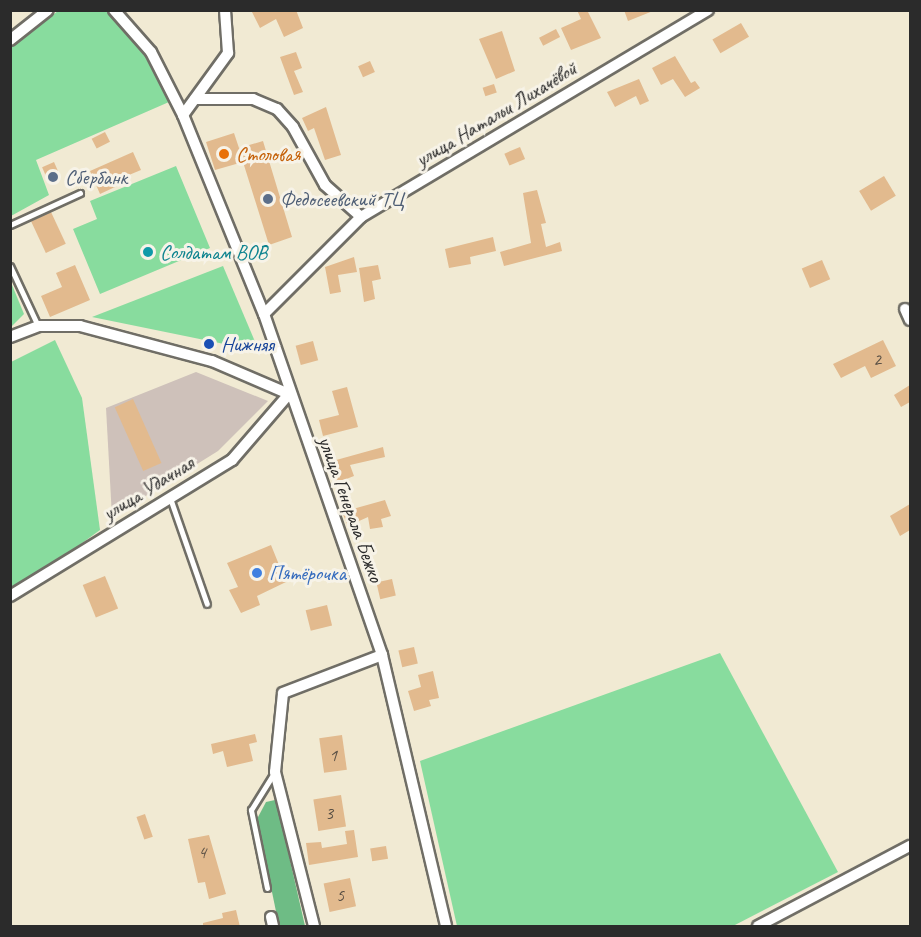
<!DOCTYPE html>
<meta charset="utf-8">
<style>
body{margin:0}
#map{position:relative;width:921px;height:937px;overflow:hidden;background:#f1ead3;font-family:Caveat,sans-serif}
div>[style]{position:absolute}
.industrial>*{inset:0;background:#cec1ba}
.green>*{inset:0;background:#88dc9e}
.forest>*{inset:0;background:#6ebc85}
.building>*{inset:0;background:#e2ba8e;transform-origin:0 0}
.roads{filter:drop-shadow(2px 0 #706e66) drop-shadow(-2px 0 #706e66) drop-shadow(0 2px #706e66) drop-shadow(0 -2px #706e66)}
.service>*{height:5px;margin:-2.5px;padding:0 2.5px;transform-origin:2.5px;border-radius:2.5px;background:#fff}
.minor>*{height:10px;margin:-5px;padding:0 5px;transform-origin:5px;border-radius:5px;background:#fff}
.dots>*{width:16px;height:16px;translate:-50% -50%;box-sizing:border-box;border:3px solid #f7f3e8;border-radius:50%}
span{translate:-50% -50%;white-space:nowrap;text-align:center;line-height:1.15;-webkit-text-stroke:6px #f7f3e8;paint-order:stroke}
.number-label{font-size:18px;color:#594f44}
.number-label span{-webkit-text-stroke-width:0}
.street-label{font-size:21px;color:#2b2b2b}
.food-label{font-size:21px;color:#c56008}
.left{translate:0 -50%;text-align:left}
.service-label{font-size:21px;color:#4e5e75}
.culture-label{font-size:21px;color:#0d838f}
.transit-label{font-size:21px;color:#164399}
.shop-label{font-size:21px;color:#366cbe}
.frame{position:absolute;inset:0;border:12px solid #2b2b2b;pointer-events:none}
</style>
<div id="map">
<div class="industrial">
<i style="clip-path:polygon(196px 372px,268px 401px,218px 451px,112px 517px,106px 408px)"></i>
</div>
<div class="green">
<i style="clip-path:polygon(58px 11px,108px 11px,148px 57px,169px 102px,36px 160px,49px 195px,11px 216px,10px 48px)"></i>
<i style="clip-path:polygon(176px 166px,210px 248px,100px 294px,73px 229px,97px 219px,90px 201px)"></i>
<i style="clip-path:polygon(223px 266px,259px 351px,92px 317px)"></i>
<i style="clip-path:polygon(10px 280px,24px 314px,11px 327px,10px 327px)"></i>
<i style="clip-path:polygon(55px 340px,82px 398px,100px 530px,11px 595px,11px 362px)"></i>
<i style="clip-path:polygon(720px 653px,838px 872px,733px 926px,457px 926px,420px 761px)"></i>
</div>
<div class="forest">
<i style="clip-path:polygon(275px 800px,279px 812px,305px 926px,279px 926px,257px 819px,266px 802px)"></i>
</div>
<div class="building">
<i style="clip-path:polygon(251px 10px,296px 10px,303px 28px,284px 37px,276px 19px,260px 28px)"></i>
<i style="clip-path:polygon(577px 10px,587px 10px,601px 38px,571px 50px,561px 28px,581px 19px)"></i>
<i style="clip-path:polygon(624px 10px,653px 10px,653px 11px,628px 21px)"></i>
<i style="left:741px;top:23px;width:16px;height:33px;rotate:60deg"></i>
<i style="left:556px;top:29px;width:9px;height:19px;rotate:63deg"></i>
<i style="clip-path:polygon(502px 31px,515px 71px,496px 79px,479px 39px)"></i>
<i style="clip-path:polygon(296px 52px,302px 68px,294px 71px,303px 92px,294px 95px,280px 57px)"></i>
<i style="clip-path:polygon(675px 56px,691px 83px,695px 81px,700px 88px,685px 97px,673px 79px,661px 85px,652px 68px)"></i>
<i style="left:370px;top:61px;width:12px;height:13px;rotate:66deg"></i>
<i style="clip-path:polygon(639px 79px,649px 101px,640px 105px,636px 96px,615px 107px,607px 92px)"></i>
<i style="left:494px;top:84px;width:9px;height:12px;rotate:72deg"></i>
<i style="clip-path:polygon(326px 107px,341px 155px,325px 160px,314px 128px,308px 131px,302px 118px)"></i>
<i style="left:105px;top:132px;width:11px;height:15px;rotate:63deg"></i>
<i style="clip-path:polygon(234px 133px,239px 148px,263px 141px,292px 237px,269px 245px,243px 162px,215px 170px,206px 142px)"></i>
<i style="left:520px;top:147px;width:13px;height:17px;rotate:67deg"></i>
<i style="clip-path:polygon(133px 152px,141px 170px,112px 182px,115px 187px,100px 194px,90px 171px)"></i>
<i style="left:54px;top:162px;width:10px;height:13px;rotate:66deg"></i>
<i style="left:884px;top:176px;width:23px;height:29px;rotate:59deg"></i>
<i style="clip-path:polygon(537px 190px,546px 223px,541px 224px,546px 247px,560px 242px,562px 251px,504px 266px,500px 252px,531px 243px,523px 193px)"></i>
<i style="left:51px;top:212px;width:35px;height:22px;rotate:65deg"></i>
<i style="clip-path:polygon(493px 237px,496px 251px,470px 257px,471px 264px,449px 268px,445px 249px)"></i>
<i style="clip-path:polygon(354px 257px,357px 272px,338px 275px,341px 292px,330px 294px,325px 267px)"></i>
<i style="left:822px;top:260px;width:21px;height:22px;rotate:67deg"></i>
<i style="clip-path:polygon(75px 265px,90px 300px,50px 317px,41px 296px,62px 287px,56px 273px)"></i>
<i style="clip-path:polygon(378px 265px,381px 279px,372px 281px,375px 299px,364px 302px,359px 268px)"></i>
<i style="clip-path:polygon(883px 340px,896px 366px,871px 378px,865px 366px,841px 378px,833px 364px)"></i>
<i style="left:313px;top:341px;width:20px;height:18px;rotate:75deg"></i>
<i style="clip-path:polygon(910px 385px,910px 402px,901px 407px,894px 395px)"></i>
<i style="clip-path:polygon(347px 387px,358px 427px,323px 436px,319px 420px,339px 415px,332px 391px)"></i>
<i style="left:133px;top:399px;width:70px;height:20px;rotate:66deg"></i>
<i style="clip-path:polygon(383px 447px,385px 457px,350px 465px,354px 476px,336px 483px,329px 462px)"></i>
<i style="clip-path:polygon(385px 500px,391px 516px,381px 519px,383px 527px,370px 529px,368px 517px,348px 526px,342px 512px)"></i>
<i style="clip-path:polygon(910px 504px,910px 530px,900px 536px,890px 516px)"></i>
<i style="clip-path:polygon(271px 545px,286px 582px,257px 596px,260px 605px,241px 613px,229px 590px,238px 587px,227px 563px)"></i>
<i style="left:105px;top:576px;width:35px;height:24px;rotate:68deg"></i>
<i style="left:392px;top:579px;width:17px;height:16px;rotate:77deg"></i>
<i style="left:327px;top:605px;width:21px;height:22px;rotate:76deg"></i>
<i style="left:414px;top:647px;width:17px;height:16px;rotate:77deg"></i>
<i style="clip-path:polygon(433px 671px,439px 698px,429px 700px,431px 706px,414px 711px,408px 691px,421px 687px,418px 675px)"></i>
<i style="clip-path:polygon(255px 734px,257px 742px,249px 744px,253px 761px,227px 767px,223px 751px,213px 754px,211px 744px)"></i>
<i style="left:342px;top:735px;width:35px;height:23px;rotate:82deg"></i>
<i style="left:341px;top:795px;width:32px;height:28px;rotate:81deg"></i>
<i style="left:145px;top:814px;width:24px;height:9px;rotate:71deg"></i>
<i style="clip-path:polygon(354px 830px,358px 857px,309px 865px,306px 843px,321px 842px,322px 848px,347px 844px,345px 831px)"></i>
<i style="clip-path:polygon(209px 835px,226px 894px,209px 899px,205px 882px,198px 883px,188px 839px)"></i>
<i style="left:386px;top:846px;width:13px;height:16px;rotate:81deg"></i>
<i style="left:350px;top:878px;width:29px;height:27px;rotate:78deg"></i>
<i style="clip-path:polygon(236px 910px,240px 927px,203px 927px,203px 923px,223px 918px,222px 913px)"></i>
</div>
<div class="roads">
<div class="service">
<i style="left:10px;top:225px;width:77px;rotate:-24.6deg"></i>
<i style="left:10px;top:266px;width:66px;rotate:65deg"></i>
<i style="left:170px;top:498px;width:112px;rotate:70.8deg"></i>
<i style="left:267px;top:888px;width:80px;rotate:-101.6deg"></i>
<i style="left:251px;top:810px;width:44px;rotate:-58.1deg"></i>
</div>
<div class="minor">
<i style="left:114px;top:10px;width:56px;rotate:48.6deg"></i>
<i style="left:151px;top:52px;width:71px;rotate:63.1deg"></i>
<i style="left:183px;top:115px;width:215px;rotate:67.9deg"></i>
<i style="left:264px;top:314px;width:361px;rotate:70.9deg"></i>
<i style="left:382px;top:655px;width:278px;rotate:76.7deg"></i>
<i style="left:10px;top:40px;width:48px;rotate:-38.3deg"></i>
<i style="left:195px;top:99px;width:58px"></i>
<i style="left:253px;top:99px;width:26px;rotate:23deg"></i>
<i style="left:277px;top:109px;width:24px;rotate:48deg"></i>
<i style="left:293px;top:127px;width:66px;rotate:61.1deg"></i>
<i style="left:325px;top:185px;width:48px;rotate:41.6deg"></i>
<i style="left:183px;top:115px;width:77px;rotate:-54deg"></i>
<i style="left:228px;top:53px;width:43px;rotate:-94deg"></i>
<i style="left:905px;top:309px;width:12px;rotate:66deg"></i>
<i style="left:264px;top:314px;width:137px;rotate:-45deg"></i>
<i style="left:361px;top:217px;width:404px;rotate:-30.8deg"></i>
<i style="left:10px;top:337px;width:30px;rotate:-21deg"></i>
<i style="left:38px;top:326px;width:42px"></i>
<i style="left:80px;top:326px;width:137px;rotate:14.9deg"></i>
<i style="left:212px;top:361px;width:84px;rotate:23.2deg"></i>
<i style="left:289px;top:394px;width:87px;rotate:130.8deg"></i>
<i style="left:232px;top:460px;width:260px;rotate:148.5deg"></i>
<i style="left:271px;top:917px;width:9px;rotate:77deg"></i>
<i style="left:314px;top:926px;width:159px;rotate:-104.2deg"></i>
<i style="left:275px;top:772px;width:79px;rotate:-84.2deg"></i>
<i style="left:283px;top:693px;width:106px;rotate:-21deg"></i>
<i style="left:758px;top:926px;width:172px;rotate:-27.8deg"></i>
</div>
</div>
<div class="dots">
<i style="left:224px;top:154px;background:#e8710a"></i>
<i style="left:53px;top:177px;background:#5c6f8a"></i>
<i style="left:268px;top:199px;background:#5c6f8a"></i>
<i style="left:148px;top:252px;background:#0f9aa8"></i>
<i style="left:209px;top:344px;background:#1a4fb4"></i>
<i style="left:257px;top:573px;background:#3f7fe0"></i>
</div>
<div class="number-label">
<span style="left:877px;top:359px">2</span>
<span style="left:333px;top:755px">1</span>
<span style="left:329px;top:813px">3</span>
<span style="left:202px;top:852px">4</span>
<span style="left:340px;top:895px">5</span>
</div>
<div class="street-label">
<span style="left:496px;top:114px;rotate:-31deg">улица Натальи Лихачёвой</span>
<span style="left:148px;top:488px;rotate:-32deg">улица Удачная</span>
<span style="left:351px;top:509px;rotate:70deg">улица Генерала Бежко</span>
</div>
<div class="food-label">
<span class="left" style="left:236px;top:154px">Столовая</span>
</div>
<div class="service-label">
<span class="left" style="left:65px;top:177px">Сбербанк</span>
<span class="left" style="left:280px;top:199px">Федосеевский ТЦ</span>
</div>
<div class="culture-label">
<span class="left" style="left:160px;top:252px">Солдатам ВОВ</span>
</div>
<div class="transit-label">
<span class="left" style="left:221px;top:344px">Нижняя</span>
</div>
<div class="shop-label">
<span class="left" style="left:269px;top:573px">Пятёрочка</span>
</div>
<div class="frame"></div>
</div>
